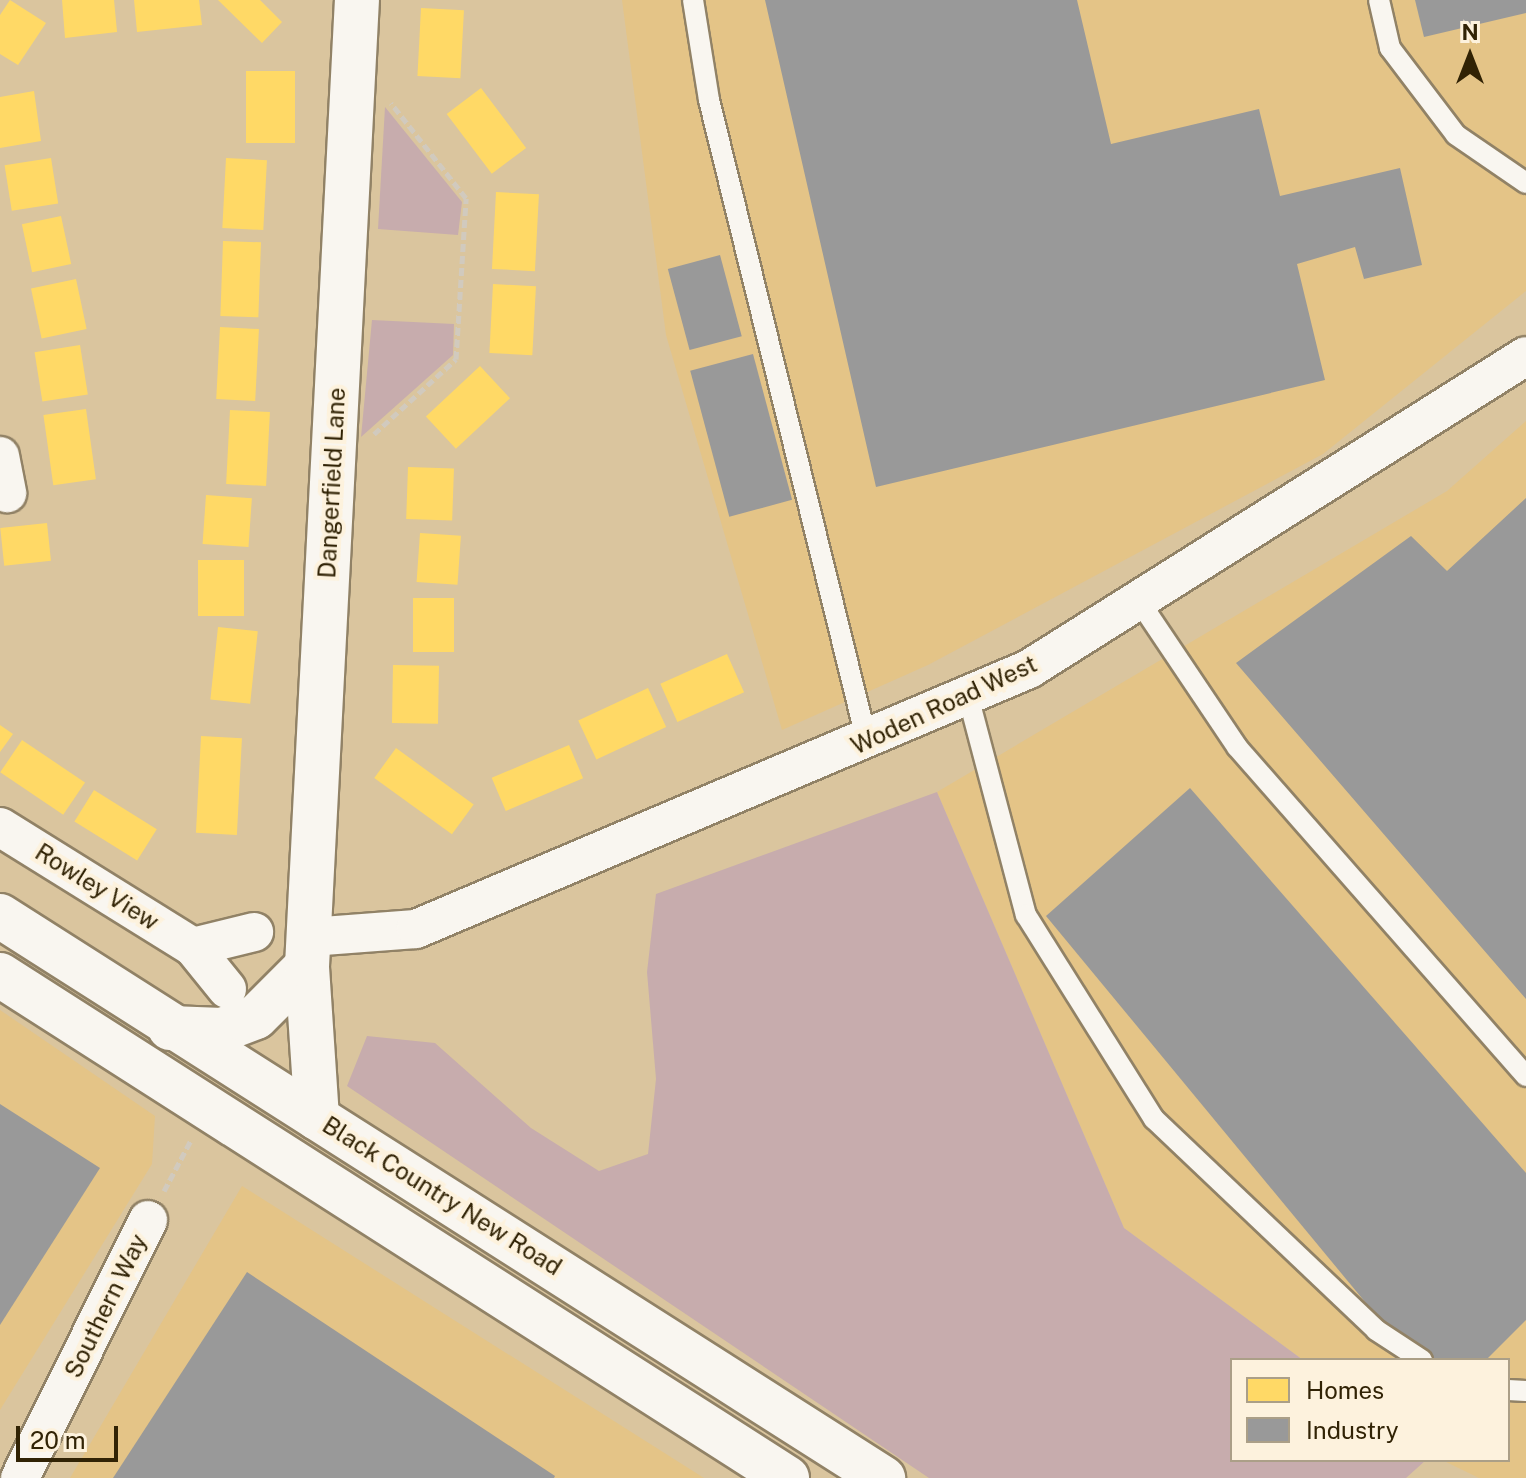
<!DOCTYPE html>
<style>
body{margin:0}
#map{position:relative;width:1526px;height:1478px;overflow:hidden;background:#dac59e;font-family:"Public Sans",sans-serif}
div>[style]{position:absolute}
.built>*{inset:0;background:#e4c487}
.green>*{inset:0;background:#c7acad}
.homes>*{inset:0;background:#ffd966;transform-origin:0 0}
.industry>*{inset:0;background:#999;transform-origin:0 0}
.path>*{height:5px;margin-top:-2.5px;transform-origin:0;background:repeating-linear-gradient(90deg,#d1cabe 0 8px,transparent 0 12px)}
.roads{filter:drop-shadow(2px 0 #918266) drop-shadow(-2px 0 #918266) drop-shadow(0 2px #918266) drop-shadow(0 -2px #918266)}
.lane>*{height:20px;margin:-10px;padding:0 10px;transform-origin:10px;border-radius:10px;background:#f9f6f0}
.street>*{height:38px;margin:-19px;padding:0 19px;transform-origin:19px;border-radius:19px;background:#f9f6f0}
.secondary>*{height:44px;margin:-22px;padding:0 22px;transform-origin:22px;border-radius:22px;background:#f9f6f0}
.highway>*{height:44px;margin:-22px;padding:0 22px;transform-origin:22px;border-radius:22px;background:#f9f6f0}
span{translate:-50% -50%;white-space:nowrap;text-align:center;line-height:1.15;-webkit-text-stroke:8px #fdf2dd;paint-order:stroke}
.street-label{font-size:24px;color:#312305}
.legend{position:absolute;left:1230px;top:1358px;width:280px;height:104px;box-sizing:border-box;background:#fdf2dd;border:2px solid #ab9f87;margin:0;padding:10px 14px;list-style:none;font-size:24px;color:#312305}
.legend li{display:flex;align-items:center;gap:16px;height:40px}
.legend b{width:40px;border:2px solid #ab9f87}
.north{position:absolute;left:1430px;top:16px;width:80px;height:80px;-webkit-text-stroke:6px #fdf2dd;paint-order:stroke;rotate:0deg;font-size:22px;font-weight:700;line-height:32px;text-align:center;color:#312305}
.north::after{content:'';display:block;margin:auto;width:28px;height:36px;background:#312305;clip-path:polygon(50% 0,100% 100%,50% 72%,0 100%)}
.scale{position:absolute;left:16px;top:1426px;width:102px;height:36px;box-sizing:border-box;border:4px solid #312305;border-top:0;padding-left:10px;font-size:24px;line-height:28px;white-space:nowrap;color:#312305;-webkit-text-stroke:6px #fdf2dd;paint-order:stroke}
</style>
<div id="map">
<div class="built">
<i style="clip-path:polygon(622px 0,1526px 0,1526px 291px,1323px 454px,928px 665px,782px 730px,666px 335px)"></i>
<i style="clip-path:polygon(1526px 421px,1526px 1478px,1479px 1478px,1442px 1460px,1508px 1460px,1508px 1360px,1303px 1360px,1124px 1228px,937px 792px,1447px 491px)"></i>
<i style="clip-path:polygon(0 1010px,155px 1116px,152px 1164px,0 1410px)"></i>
<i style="clip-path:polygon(242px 1186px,704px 1478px,70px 1478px)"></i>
</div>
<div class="green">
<i style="clip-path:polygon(385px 107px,462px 202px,458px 235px,378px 229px)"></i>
<i style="clip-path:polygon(372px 320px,454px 324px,453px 355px,361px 437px)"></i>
<i style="clip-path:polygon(937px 792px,1124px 1228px,1303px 1360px,1232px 1360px,1232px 1460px,1426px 1460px,1406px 1478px,929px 1478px,347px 1086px,367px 1036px,435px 1043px,531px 1128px,599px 1171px,648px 1154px,656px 1079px,647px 972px,656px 894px)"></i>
</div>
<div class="homes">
<i style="clip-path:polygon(10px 0,46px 23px,18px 65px,0 54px,0 15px)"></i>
<i style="clip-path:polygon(62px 0,114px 0,117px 32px,65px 38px)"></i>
<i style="clip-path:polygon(134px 0,199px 0,202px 25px,137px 32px)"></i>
<i style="clip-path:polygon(218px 0,260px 0,282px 22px,262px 43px)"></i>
<i style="left:421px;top:8px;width:43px;height:68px;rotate:3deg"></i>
<i style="left:246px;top:71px;width:49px;height:72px"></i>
<i style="left:481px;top:88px;width:75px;height:43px;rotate:53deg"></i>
<i style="clip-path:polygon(34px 91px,41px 141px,0 148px,0 97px)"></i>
<i style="left:51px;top:158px;width:46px;height:47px;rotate:81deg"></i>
<i style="left:226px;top:158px;width:41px;height:70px;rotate:3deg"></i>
<i style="left:496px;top:192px;width:43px;height:77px;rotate:3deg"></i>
<i style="left:61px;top:216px;width:49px;height:40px;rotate:78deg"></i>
<i style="left:223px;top:241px;width:38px;height:75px;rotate:2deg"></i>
<i style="left:76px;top:279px;width:51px;height:46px;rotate:78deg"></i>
<i style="left:493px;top:284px;width:43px;height:69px;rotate:3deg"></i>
<i style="left:220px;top:327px;width:39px;height:72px;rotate:3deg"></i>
<i style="left:80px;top:345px;width:50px;height:46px;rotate:81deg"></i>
<i style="left:480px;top:366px;width:44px;height:74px;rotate:47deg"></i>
<i style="left:86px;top:409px;width:71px;height:43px;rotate:82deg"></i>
<i style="left:230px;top:410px;width:40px;height:74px;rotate:3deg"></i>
<i style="left:408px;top:467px;width:46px;height:52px;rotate:2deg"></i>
<i style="left:206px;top:495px;width:46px;height:49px;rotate:4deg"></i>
<i style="left:47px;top:523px;width:38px;height:47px;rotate:84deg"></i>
<i style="left:420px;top:533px;width:41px;height:49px;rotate:4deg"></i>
<i style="left:198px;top:560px;width:46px;height:56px"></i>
<i style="left:413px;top:598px;width:41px;height:54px"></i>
<i style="left:218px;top:627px;width:40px;height:73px;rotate:6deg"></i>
<i style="left:727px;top:654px;width:42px;height:73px;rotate:66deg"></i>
<i style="left:393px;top:665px;width:46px;height:58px;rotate:1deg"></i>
<i style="left:648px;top:688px;width:43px;height:77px;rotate:65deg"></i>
<i style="clip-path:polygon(0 725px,13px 734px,0 752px)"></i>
<i style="left:201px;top:736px;width:41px;height:97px;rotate:3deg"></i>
<i style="left:22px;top:740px;width:76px;height:39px;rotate:34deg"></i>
<i style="left:569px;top:745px;width:36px;height:84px;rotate:67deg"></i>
<i style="left:396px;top:748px;width:96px;height:37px;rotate:36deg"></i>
<i style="left:94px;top:790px;width:74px;height:37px;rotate:32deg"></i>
</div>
<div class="industry">
<i style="clip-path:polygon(765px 0,1077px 0,1111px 144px,1259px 109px,1280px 196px,1400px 168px,1422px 265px,1364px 279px,1355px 247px,1297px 264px,1325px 380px,876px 487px)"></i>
<i style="clip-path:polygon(1415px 0,1526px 0,1526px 13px,1424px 37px)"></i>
<i style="left:720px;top:255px;width:84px;height:54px;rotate:75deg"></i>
<i style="left:753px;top:354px;width:151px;height:65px;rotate:75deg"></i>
<i style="clip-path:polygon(1526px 498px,1526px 999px,1236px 663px,1411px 536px,1447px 571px)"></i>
<i style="clip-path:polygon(1190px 788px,1526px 1173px,1526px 1320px,1486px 1360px,1413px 1360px,1046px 916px)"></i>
<i style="clip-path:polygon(0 1104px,100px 1168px,0 1325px)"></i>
<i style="clip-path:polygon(247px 1272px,555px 1476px,554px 1478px,113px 1478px)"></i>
</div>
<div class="path">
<i style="left:374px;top:434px;width:111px;rotate:-42.4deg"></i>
<i style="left:456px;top:359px;width:161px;rotate:-86.4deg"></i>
<i style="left:466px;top:198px;width:121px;rotate:-128.3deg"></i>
<i style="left:164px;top:1191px;width:58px;rotate:-62.1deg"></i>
</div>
<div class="roads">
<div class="lane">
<i style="left:693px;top:0;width:101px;rotate:80.9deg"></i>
<i style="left:709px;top:100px;width:661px;rotate:76.17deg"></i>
<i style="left:1379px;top:0;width:49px;rotate:77.1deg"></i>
<i style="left:1390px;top:48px;width:109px;rotate:52.8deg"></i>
<i style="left:1456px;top:135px;width:85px;rotate:34.4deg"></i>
<i style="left:1139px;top:601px;width:176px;rotate:56.1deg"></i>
<i style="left:1237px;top:747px;width:438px;rotate:48.7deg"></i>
<i style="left:968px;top:696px;width:227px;rotate:75.2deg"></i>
<i style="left:1026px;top:915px;width:241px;rotate:57.9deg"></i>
<i style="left:1154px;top:1119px;width:306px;rotate:43.5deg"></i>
<i style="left:1376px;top:1330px;width:55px;rotate:33.1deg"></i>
<i style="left:1508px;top:1390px;width:18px;rotate:3deg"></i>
</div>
<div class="street">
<i style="left:0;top:456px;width:38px;rotate:79deg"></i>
<i style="left:0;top:827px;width:227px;rotate:31.9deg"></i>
<i style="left:310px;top:937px;width:106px;rotate:-4.3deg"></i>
<i style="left:416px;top:929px;width:666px;rotate:-22.98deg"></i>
<i style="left:1029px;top:669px;width:587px;rotate:-32.2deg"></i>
<i style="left:227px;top:989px;width:54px;rotate:-129deg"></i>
<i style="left:193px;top:947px;width:63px;rotate:-13.8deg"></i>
<i style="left:20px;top:1478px;width:288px;rotate:-63.6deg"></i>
</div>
<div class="secondary">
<i style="left:170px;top:1028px;width:52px;rotate:2.2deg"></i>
<i style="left:222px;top:1030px;width:36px;rotate:-21deg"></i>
<i style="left:256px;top:1017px;width:72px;rotate:-45deg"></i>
<i style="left:317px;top:1118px;width:152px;rotate:-93.8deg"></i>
<i style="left:307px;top:966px;width:967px;rotate:-87.04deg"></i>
</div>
<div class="highway">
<i style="left:0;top:916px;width:1047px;rotate:32.48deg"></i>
<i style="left:0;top:975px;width:934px;rotate:32.58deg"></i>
</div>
</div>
<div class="street-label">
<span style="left:332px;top:483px;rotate:-87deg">Dangerfield Lane</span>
<span style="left:944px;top:705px;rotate:-25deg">Woden Road West</span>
<span style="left:97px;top:887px;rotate:32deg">Rowley View</span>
<span style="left:442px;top:1196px;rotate:32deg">Black Country New Road</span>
<span style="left:106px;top:1306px;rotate:-64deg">Southern Way</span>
</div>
<ul class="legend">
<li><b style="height:22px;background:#ffd966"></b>Homes</li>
<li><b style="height:22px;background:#999"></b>Industry</li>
</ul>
<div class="north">N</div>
<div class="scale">20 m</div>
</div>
